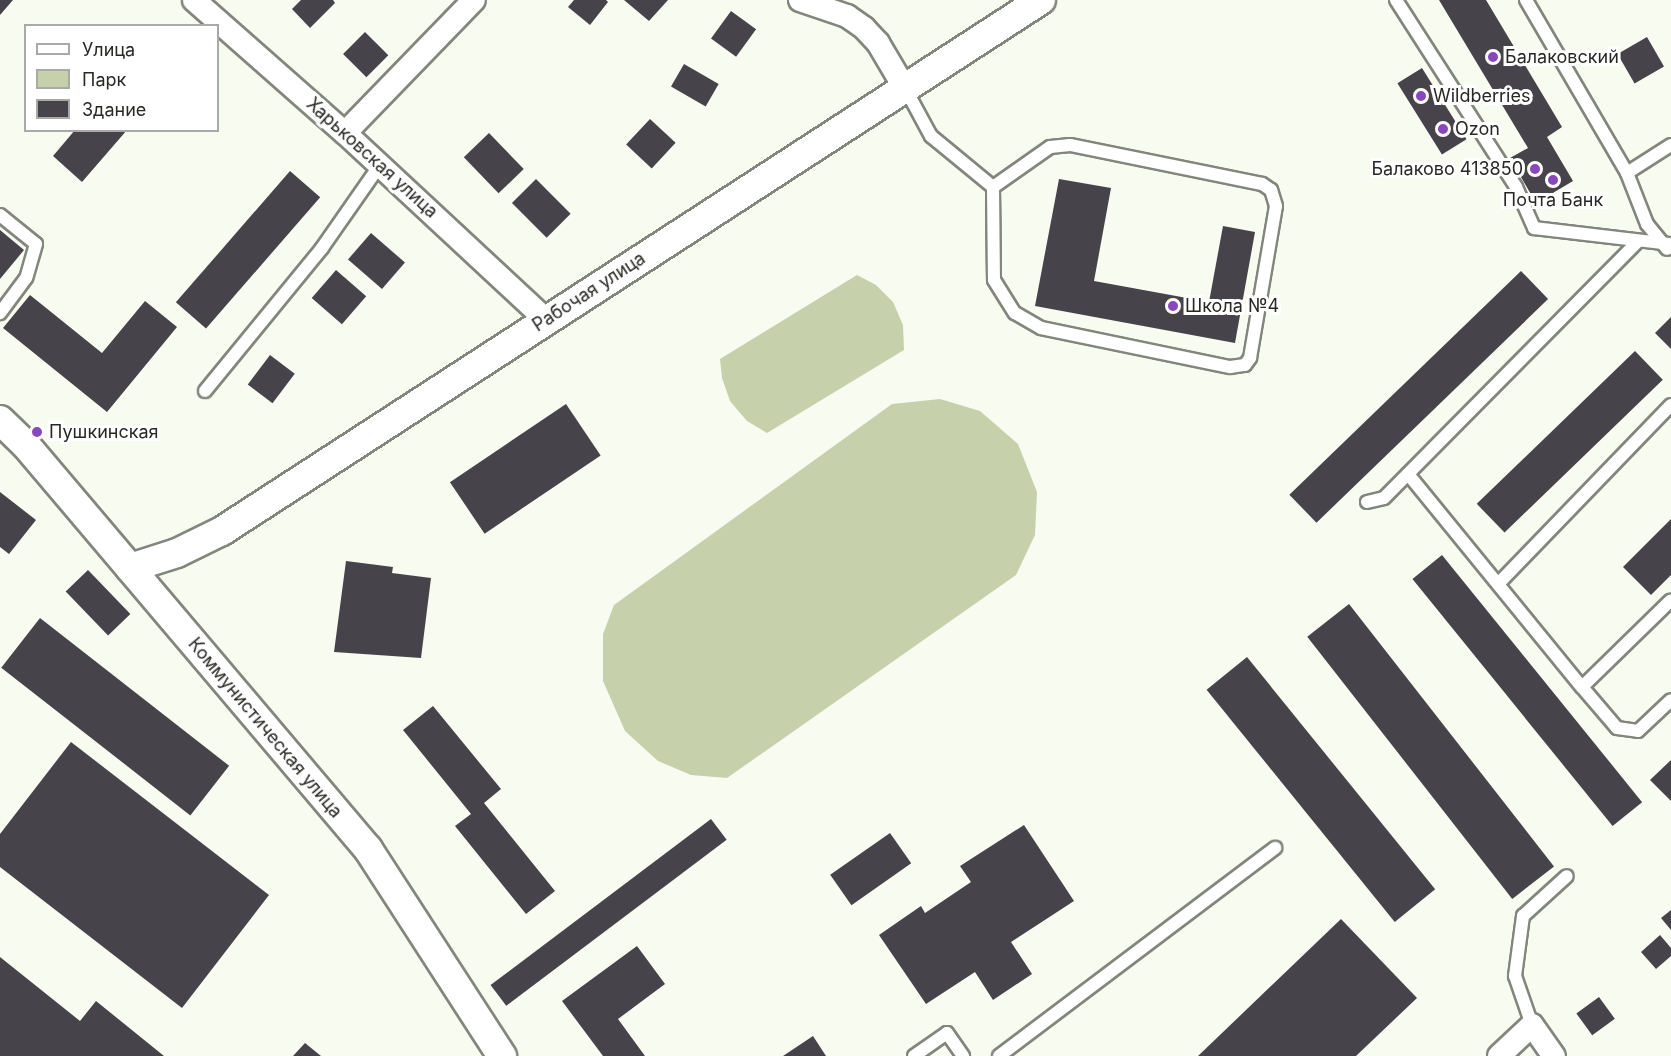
<!DOCTYPE html>
<meta charset="utf-8">
<style>
body{margin:0}
#map{position:relative;width:1671px;height:1056px;overflow:hidden;background:#f8fbf0;font-family:Inter,sans-serif}
div>[style]{position:absolute}
.green>*{inset:0;background:#c6d1ac}
.building>*{inset:0;background:#47434b;transform-origin:0 0}
.roads{filter:drop-shadow(2px 0 #82867c) drop-shadow(-2px 0 #82867c) drop-shadow(0 2px #82867c) drop-shadow(0 -2px #82867c)}
.service>*{height:12px;margin:-6px;padding:0 6px;transform-origin:6px;border-radius:6px;background:#fff}
.minor>*{height:22px;margin:-11px;padding:0 11px;transform-origin:11px;border-radius:11px;background:#fff}
.tertiary>*{height:28px;margin:-14px;padding:0 14px;transform-origin:14px;border-radius:14px;background:#fff}
.dots>*{width:16px;height:16px;translate:-50% -50%;box-sizing:border-box;border:3px solid #fff;border-radius:50%}
span{translate:-50% -50%;white-space:nowrap;text-align:center;line-height:1.15;-webkit-text-stroke:6px #fff;paint-order:stroke}
.poi-label{font-size:18px;color:#272925}
.left{translate:0 -50%;text-align:left}
.right{translate:-100% -50%;text-align:right}
.street-label{font-size:18px;color:#272925}
.legend{position:absolute;left:24px;top:24px;width:195px;height:108px;box-sizing:border-box;background:#fff;border:2px solid #a9a9a8;margin:0;padding:8px 10px;list-style:none;font-size:18px;color:#272925}
.legend li{display:flex;align-items:center;gap:12px;height:30px}
.legend b{width:30px;border:2px solid #a9a9a8}
</style>
<div id="map">
<div class="green">
<i style="clip-path:polygon(857px 275px,876px 285px,893px 302px,903px 325px,904px 350px,767px 433px,747px 421px,730px 401px,722px 378px,720px 359px)"></i>
<i style="clip-path:polygon(940px 399px,980px 411px,1018px 444px,1037px 492px,1035px 535px,1016px 575px,727px 778px,691px 775px,658px 761px,625px 731px,603px 681px,603px 634px,614px 605px,892px 404px)"></i>
</div>
<div class="building">
<i style="clip-path:polygon(0 0,13px 0,0 15px)"></i>
<i style="clip-path:polygon(301px 0,333px 0,335px 3px,310px 28px,292px 9px)"></i>
<i style="clip-path:polygon(574px 0,606px 0,608px 2px,590px 25px,568px 7px)"></i>
<i style="clip-path:polygon(624px 0,668px 0,649px 21px)"></i>
<i style="clip-path:polygon(1439px 0,1486px 0,1562px 127px,1547px 137px,1573px 181px,1536px 203px,1510px 158px,1528px 148px)"></i>
<i style="left:731px;top:11px;width:31px;height:34px;rotate:36deg"></i>
<i style="left:365px;top:32px;width:33px;height:31px;rotate:45deg"></i>
<i style="left:1647px;top:37px;width:34px;height:34px;rotate:60deg"></i>
<i style="left:684px;top:64px;width:40px;height:26px;rotate:30deg"></i>
<i style="left:1422px;top:68px;width:84px;height:29px;rotate:58deg"></i>
<i style="left:650px;top:119px;width:35px;height:35px;rotate:43deg"></i>
<i style="clip-path:polygon(75px 130px,127px 130px,82px 182px,53px 156px)"></i>
<i style="left:489px;top:133px;width:50px;height:35px;rotate:46deg"></i>
<i style="left:290px;top:171px;width:40px;height:174px;rotate:41deg"></i>
<i style="left:536px;top:179px;width:49px;height:34px;rotate:45deg"></i>
<i style="clip-path:polygon(1059px 179px,1111px 188px,1094px 281px,1209px 302px,1223px 226px,1255px 232px,1235px 343px,1035px 306px)"></i>
<i style="clip-path:polygon(0 230px,24px 250px,0 279px)"></i>
<i style="left:371px;top:233px;width:45px;height:35px;rotate:41deg"></i>
<i style="left:336px;top:270px;width:40px;height:37px;rotate:41deg"></i>
<i style="left:1521px;top:271px;width:39px;height:322px;rotate:46deg"></i>
<i style="clip-path:polygon(30px 295px,102px 353px,145px 301px,177px 327px,107px 412px,3px 328px)"></i>
<i style="clip-path:polygon(1671px 317px,1671px 349px,1655px 333px)"></i>
<i style="left:1635px;top:351px;width:40px;height:220px;rotate:46deg"></i>
<i style="left:270px;top:355px;width:31px;height:37px;rotate:37deg"></i>
<i style="left:566px;top:404px;width:62px;height:140px;rotate:56deg"></i>
<i style="clip-path:polygon(0 492px,36px 520px,9px 554px,0 547px)"></i>
<i style="clip-path:polygon(1671px 519px,1671px 575px,1651px 595px,1623px 567px)"></i>
<i style="left:1442px;top:555px;width:318px;height:38px;rotate:51deg"></i>
<i style="clip-path:polygon(346px 561px,393px 567px,392px 573px,431px 578px,421px 658px,334px 652px)"></i>
<i style="left:88px;top:570px;width:61px;height:31px;rotate:46deg"></i>
<i style="left:1349px;top:604px;width:333px;height:53px;rotate:52deg"></i>
<i style="left:40px;top:618px;width:240px;height:63px;rotate:38deg"></i>
<i style="left:1247px;top:657px;width:299px;height:52px;rotate:51deg"></i>
<i style="clip-path:polygon(433px 706px,501px 789px,484px 803px,555px 891px,526px 914px,455px 826px,471px 814px,403px 730px)"></i>
<i style="clip-path:polygon(71px 742px,269px 895px,182px 1008px,0 867px,0 834px)"></i>
<i style="clip-path:polygon(1671px 760px,1671px 801px,1650px 780px)"></i>
<i style="left:711px;top:819px;width:26px;height:276px;rotate:53deg"></i>
<i style="clip-path:polygon(1024px 825px,1074px 901px,1011px 942px,1032px 974px,993px 1000px,975px 972px,926px 1004px,879px 935px,921px 906px,925px 913px,971px 882px,960px 866px)"></i>
<i style="left:890px;top:833px;width:37px;height:73px;rotate:55deg"></i>
<i style="clip-path:polygon(1671px 910px,1671px 930px,1661px 918px)"></i>
<i style="clip-path:polygon(1341px 919px,1417px 998px,1356px 1056px,1198px 1056px)"></i>
<i style="clip-path:polygon(1660px 935px,1671px 948px,1671px 956px,1656px 969px,1641px 952px)"></i>
<i style="clip-path:polygon(637px 946px,665px 984px,618px 1019px,645px 1056px,603px 1056px,562px 1001px)"></i>
<i style="clip-path:polygon(0 957px,80px 1021px,96px 1001px,164px 1056px,0 1056px)"></i>
<i style="left:1599px;top:997px;width:27px;height:28px;rotate:54deg"></i>
<i style="clip-path:polygon(813px 1036px,826px 1056px,783px 1056px)"></i>
<i style="clip-path:polygon(305px 1043px,321px 1056px,293px 1056px)"></i>
</div>
<div class="roads">
<div class="service">
<i style="left:1396px;top:0;width:222px;rotate:57.3deg"></i>
<i style="left:1516px;top:187px;width:45px;rotate:66.3deg"></i>
<i style="left:1534px;top:228px;width:138px;rotate:6.7deg"></i>
<i style="left:1526px;top:0;width:200px;rotate:59.7deg"></i>
<i style="left:1627px;top:173px;width:55px;rotate:68.6deg"></i>
<i style="left:1647px;top:224px;width:32px;rotate:51deg"></i>
<i style="left:905px;top:88px;width:55px;rotate:61.6deg"></i>
<i style="left:931px;top:136px;width:80px;rotate:39.4deg"></i>
<i style="left:993px;top:187px;width:93px;rotate:89.4deg"></i>
<i style="left:994px;top:280px;width:39px;rotate:58deg"></i>
<i style="left:1015px;top:313px;width:30px;rotate:30deg"></i>
<i style="left:1041px;top:328px;width:193px;rotate:11.7deg"></i>
<i style="left:1230px;top:367px;width:15px;rotate:-8deg"></i>
<i style="left:1245px;top:365px;width:9px;rotate:-54deg"></i>
<i style="left:1250px;top:358px;width:154px;rotate:-80.3deg"></i>
<i style="left:1276px;top:206px;width:17px;rotate:-107deg"></i>
<i style="left:1271px;top:190px;width:11px;rotate:-146deg"></i>
<i style="left:1262px;top:184px;width:196px;rotate:-168.5deg"></i>
<i style="left:1070px;top:145px;width:20px;rotate:174deg"></i>
<i style="left:1050px;top:147px;width:70px;rotate:144.9deg"></i>
<i style="left:1627px;top:173px;width:52px;rotate:-32.5deg"></i>
<i style="left:0;top:215px;width:46px;rotate:38.9deg"></i>
<i style="left:36px;top:244px;width:35px;rotate:106deg"></i>
<i style="left:26px;top:278px;width:44px;rotate:126.6deg"></i>
<i style="left:205px;top:391px;width:185px;rotate:-50.7deg"></i>
<i style="left:322px;top:248px;width:101px;rotate:-55.1deg"></i>
<i style="left:1408px;top:474px;width:275px;rotate:50.8deg"></i>
<i style="left:1582px;top:687px;width:124px;rotate:-44.3deg"></i>
<i style="left:1367px;top:502px;width:17px;rotate:-13deg"></i>
<i style="left:1384px;top:498px;width:360px;rotate:-45.3deg"></i>
<i style="left:1498px;top:584px;width:249px;rotate:-46deg"></i>
<i style="left:1582px;top:687px;width:54px;rotate:49.5deg"></i>
<i style="left:1617px;top:728px;width:21px;rotate:8deg"></i>
<i style="left:1638px;top:731px;width:45px;rotate:-43.2deg"></i>
<i style="left:1532px;top:1025px;width:52px;rotate:-109.1deg"></i>
<i style="left:1515px;top:976px;width:61px;rotate:-82.4deg"></i>
<i style="left:1523px;top:916px;width:59px;rotate:-42.3deg"></i>
<i style="left:914px;top:1056px;width:40px;rotate:-34.9deg"></i>
<i style="left:947px;top:1033px;width:28px;rotate:55deg"></i>
<i style="left:999px;top:1056px;width:346px;rotate:-37deg"></i>
</div>
<div class="minor">
<i style="left:194px;top:0;width:201px;rotate:41.4deg"></i>
<i style="left:345px;top:133px;width:275px;rotate:42.9deg"></i>
<i style="left:800px;top:0;width:50px;rotate:18.8deg"></i>
<i style="left:847px;top:16px;width:21px;rotate:35deg"></i>
<i style="left:864px;top:28px;width:21px;rotate:47deg"></i>
<i style="left:878px;top:43px;width:51px;rotate:59.4deg"></i>
<i style="left:345px;top:133px;width:185px;rotate:-45.9deg"></i>
<i style="left:1499px;top:1056px;width:45px;rotate:-43.2deg"></i>
<i style="left:1532px;top:1025px;width:38px;rotate:55deg"></i>
</div>
<div class="tertiary">
<i style="left:0;top:420px;width:35px;rotate:44deg"></i>
<i style="left:25px;top:444px;width:531px;rotate:49.74deg"></i>
<i style="left:368px;top:849px;width:247px;rotate:57.1deg"></i>
<i style="left:130px;top:568px;width:49px;rotate:-17.7deg"></i>
<i style="left:177px;top:553px;width:50px;rotate:-26.1deg"></i>
<i style="left:222px;top:531px;width:976px;rotate:-32.96deg"></i>
</div>
</div>
<div class="dots">
<i style="left:1493px;top:57px;background:#8847bc"></i>
<i style="left:1421px;top:96px;background:#8847bc"></i>
<i style="left:1443px;top:129px;background:#8847bc"></i>
<i style="left:1535px;top:169px;background:#8847bc"></i>
<i style="left:1553px;top:180px;background:#8847bc"></i>
<i style="left:1173px;top:306px;background:#8847bc"></i>
<i style="left:37px;top:432px;background:#8847bc"></i>
</div>
<div class="poi-label">
<span class="left" style="left:1505px;top:57px">Балаковский</span>
<span class="left" style="left:1433px;top:96px">Wildberries</span>
<span class="left" style="left:1455px;top:129px">Ozon</span>
<span class="right" style="left:1523px;top:169px">Балаково 413850</span>
<span style="left:1553px;top:200px">Почта Банк</span>
<span class="left" style="left:1185px;top:306px">Школа №4</span>
<span class="left" style="left:49px;top:432px">Пушкинская</span>
</div>
<div class="street-label">
<span style="left:372px;top:158px;rotate:42deg">Харьковская улица</span>
<span style="left:589px;top:292px;rotate:-33deg">Рабочая улица</span>
<span style="left:265px;top:728px;rotate:50deg">Коммунистическая улица</span>
</div>
<ul class="legend">
<li><b style="height:8px;background:#fff"></b>Улица</li>
<li><b style="height:16px;background:#c6d1ac"></b>Парк</li>
<li><b style="height:16px;background:#47434b"></b>Здание</li>
</ul>
</div>
